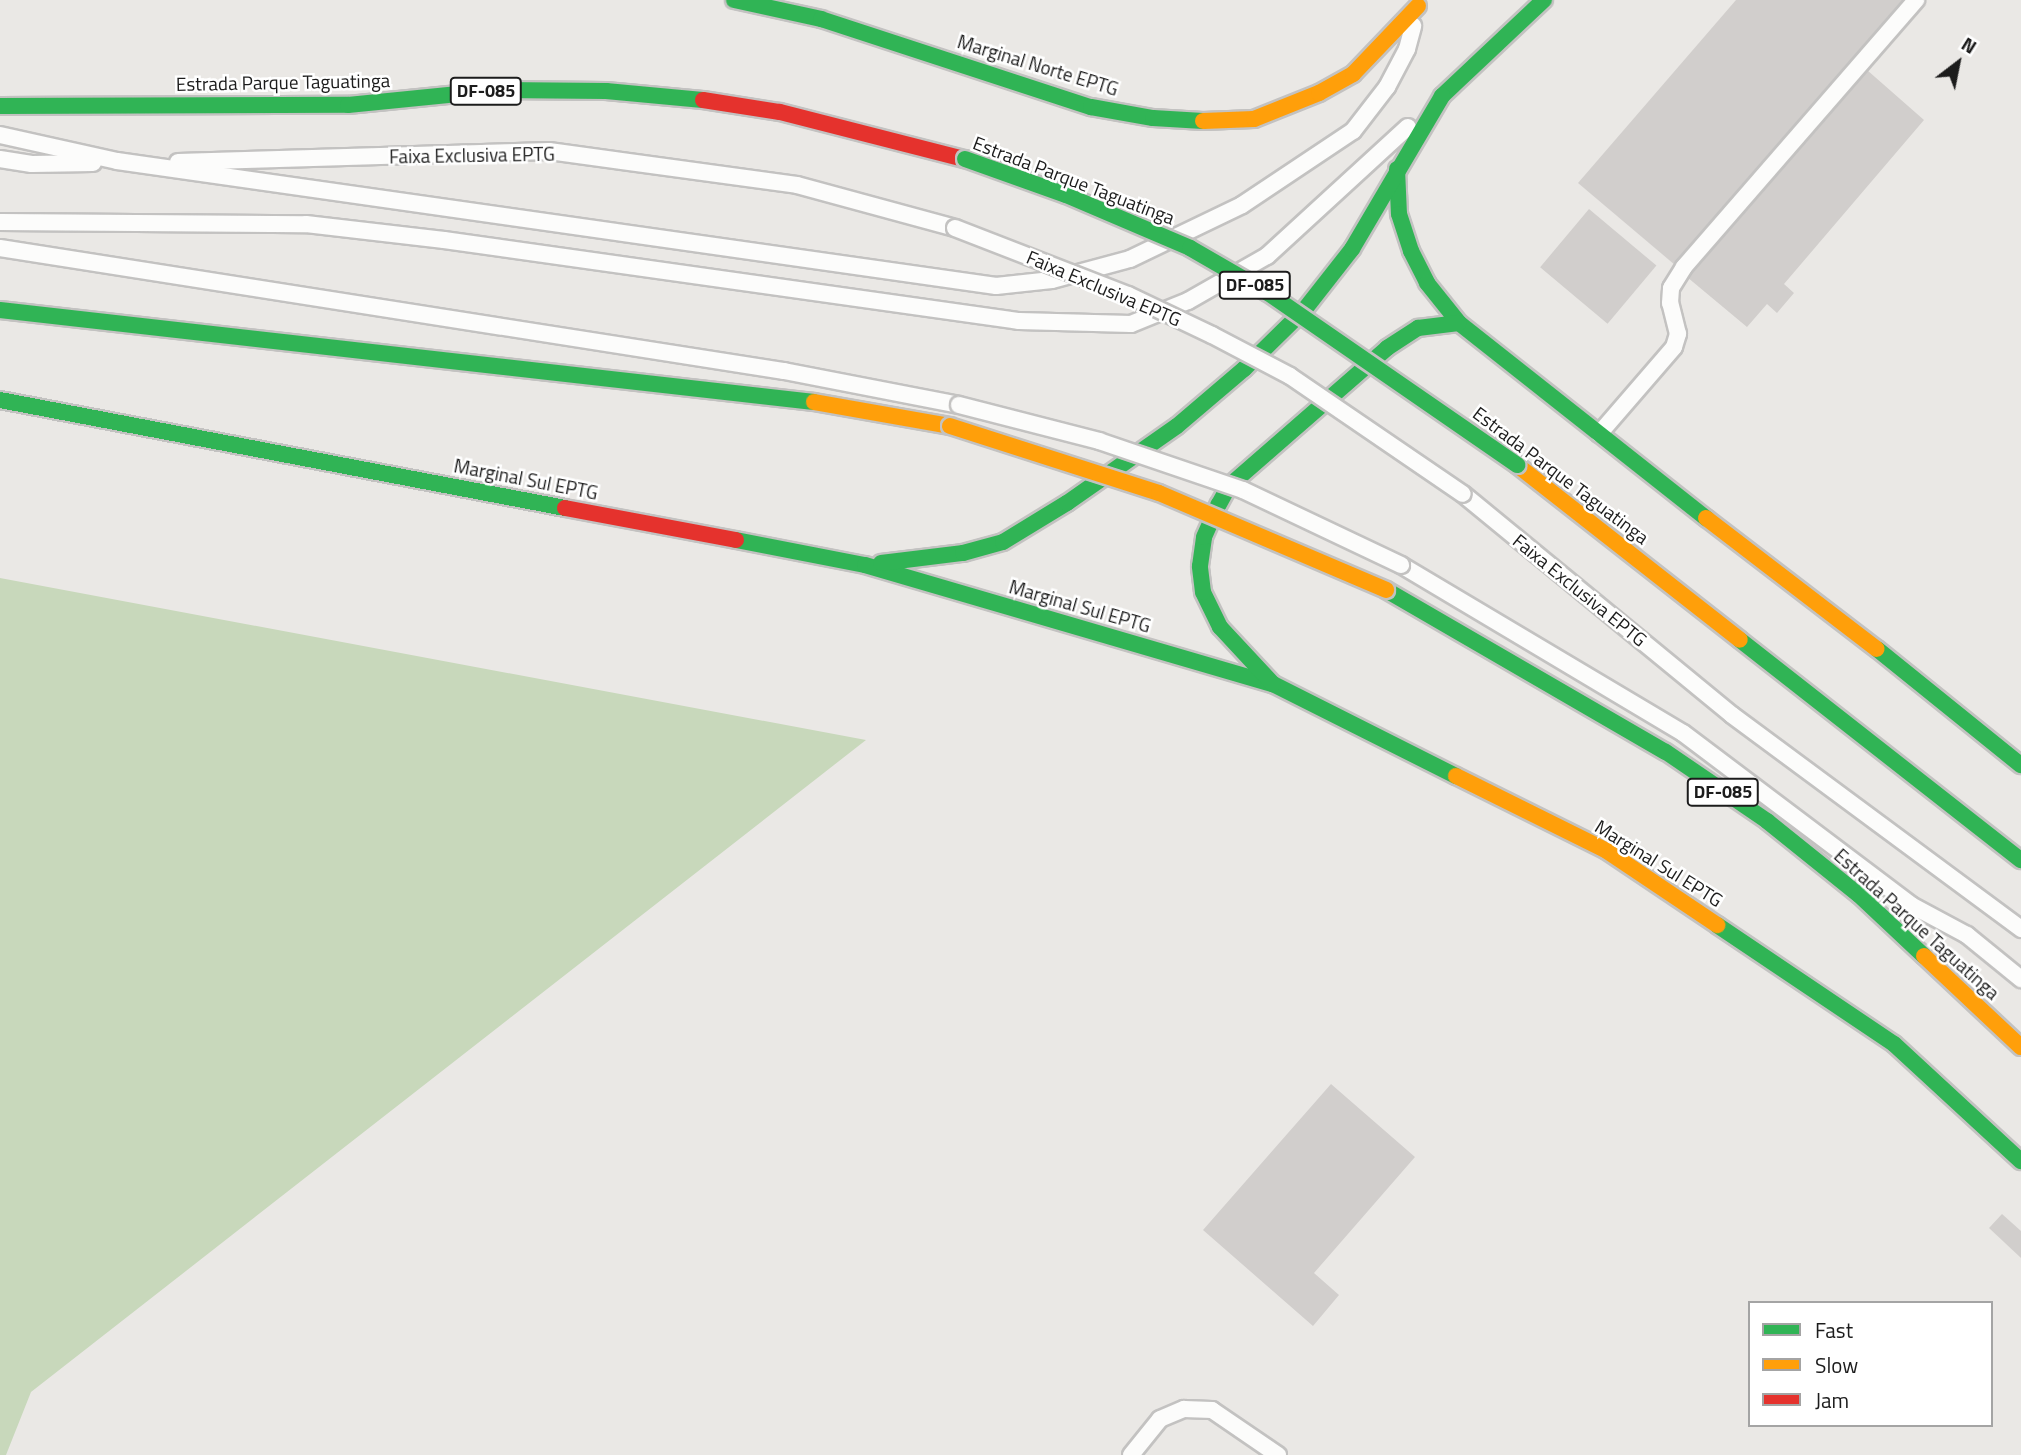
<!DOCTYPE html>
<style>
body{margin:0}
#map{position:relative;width:2021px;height:1455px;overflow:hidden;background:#eae8e5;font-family:"Titillium Web",sans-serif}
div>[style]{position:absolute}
.forest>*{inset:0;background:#c8d8bb}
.building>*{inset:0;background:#d1cecc;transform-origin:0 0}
.roads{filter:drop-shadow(2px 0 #c3c2c1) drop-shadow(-2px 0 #c3c2c1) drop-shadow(0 2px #c3c2c1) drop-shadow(0 -2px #c3c2c1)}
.lane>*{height:16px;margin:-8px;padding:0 8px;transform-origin:8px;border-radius:8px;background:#fcfcfb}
.fast>*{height:16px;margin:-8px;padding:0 8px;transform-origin:8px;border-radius:8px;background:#30b455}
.slow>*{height:16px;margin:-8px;padding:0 8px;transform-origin:8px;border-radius:8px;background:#ff9f0a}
.jam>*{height:16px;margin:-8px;padding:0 8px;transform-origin:8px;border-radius:8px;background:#e5322d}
.bridges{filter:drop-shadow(2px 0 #c3c2c1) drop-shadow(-2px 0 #c3c2c1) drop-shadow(0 2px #c3c2c1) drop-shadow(0 -2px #c3c2c1)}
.lane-bridge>*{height:16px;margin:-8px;padding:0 8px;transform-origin:8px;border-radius:8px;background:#fcfcfb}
.fast-bridge>*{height:16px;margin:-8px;padding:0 8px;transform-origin:8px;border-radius:8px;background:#30b455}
.slow-bridge>*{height:16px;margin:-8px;padding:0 8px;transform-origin:8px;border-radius:8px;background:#ff9f0a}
span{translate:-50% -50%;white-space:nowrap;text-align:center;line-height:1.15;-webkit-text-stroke:5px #fff;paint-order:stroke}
.shield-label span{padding:2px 5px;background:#fff;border:2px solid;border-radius:5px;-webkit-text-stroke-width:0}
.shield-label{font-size:18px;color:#1c1c1c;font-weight:700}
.street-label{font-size:19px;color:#1c1c1c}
.legend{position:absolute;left:1748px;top:1301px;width:245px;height:126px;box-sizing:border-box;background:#fff;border:2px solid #a4a4a4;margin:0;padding:9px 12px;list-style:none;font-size:21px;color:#1c1c1c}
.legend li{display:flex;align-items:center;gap:14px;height:35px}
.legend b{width:35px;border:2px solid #a4a4a4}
.north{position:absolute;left:1923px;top:28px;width:70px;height:70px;-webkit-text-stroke:5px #fff;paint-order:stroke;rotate:32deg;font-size:19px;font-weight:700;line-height:28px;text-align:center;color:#1c1c1c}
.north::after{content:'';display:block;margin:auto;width:24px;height:32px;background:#1c1c1c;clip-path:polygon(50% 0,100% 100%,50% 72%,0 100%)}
</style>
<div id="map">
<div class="forest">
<i style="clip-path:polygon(0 578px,866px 740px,31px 1392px,6px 1455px,0 1455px)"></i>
</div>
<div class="building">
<i style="clip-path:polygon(1736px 0,1903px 0,1675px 265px,1578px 183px)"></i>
<i style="clip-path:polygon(1867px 70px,1924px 120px,1784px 284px,1794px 293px,1777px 313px,1767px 304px,1747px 327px,1687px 277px)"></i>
<i style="left:1589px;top:209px;width:88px;height:76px;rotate:40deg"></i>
<i style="clip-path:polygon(1331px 1084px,1415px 1157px,1314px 1273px,1339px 1295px,1313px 1326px,1203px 1230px)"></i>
<i style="clip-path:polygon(2002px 1214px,2021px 1231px,2021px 1258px,1989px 1228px)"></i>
</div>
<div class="roads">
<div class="lane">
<i style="left:0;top:135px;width:120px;rotate:12.5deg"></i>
<i style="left:117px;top:161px;width:888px;rotate:8.09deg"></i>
<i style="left:996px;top:286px;width:56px;rotate:-6.1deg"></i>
<i style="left:1052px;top:280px;width:81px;rotate:-15.1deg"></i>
<i style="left:1130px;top:259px;width:124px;rotate:-25.7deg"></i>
<i style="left:1242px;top:205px;width:133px;rotate:-33.7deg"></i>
<i style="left:1353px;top:131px;width:56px;rotate:-52.3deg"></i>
<i style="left:1387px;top:87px;width:43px;rotate:-62.2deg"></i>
<i style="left:1407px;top:49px;width:24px;rotate:-75deg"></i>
<i style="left:0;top:159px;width:32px;rotate:9deg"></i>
<i style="left:32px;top:164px;width:61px;rotate:-0.9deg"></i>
<i style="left:178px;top:162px;width:371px;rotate:-1.7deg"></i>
<i style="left:549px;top:151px;width:250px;rotate:7.8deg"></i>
<i style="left:797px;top:185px;width:164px;rotate:15.2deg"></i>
<i style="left:0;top:222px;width:306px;rotate:0.4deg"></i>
<i style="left:306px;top:224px;width:139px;rotate:6.6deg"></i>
<i style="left:444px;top:240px;width:581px;rotate:8.02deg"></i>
<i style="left:1019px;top:321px;width:112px;rotate:1.5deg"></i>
<i style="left:1131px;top:324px;width:61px;rotate:-22deg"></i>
<i style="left:1188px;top:301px;width:91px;rotate:-29.7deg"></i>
<i style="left:1267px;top:256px;width:191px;rotate:-42.5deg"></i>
<i style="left:0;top:248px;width:794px;rotate:8.92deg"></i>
<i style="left:784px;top:371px;width:178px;rotate:11deg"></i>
<i style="left:1599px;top:434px;width:115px;rotate:-49.2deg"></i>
<i style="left:1674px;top:347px;width:14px;rotate:-73deg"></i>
<i style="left:1678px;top:334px;width:32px;rotate:-104deg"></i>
<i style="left:1670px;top:303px;width:15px;rotate:-86deg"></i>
<i style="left:1671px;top:288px;width:25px;rotate:-58deg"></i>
<i style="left:1684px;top:267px;width:354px;rotate:-49deg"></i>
<i style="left:1463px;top:494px;width:348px;rotate:39.4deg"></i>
<i style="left:1732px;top:715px;width:360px;rotate:36.5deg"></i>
<i style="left:1401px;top:565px;width:328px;rotate:30.8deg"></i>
<i style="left:1683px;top:733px;width:286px;rotate:37deg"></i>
<i style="left:1911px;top:905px;width:64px;rotate:28.2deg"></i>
<i style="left:1967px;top:935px;width:70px;rotate:39.2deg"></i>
<i style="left:1131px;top:1455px;width:46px;rotate:-51.1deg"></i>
<i style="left:1160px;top:1419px;width:26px;rotate:-23deg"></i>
<i style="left:1184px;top:1409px;width:28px;rotate:2deg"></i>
<i style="left:1212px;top:1410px;width:80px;rotate:34.3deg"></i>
</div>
<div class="fast">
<i style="left:734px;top:0;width:89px;rotate:12.3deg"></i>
<i style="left:821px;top:19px;width:284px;rotate:18.1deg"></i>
<i style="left:1091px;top:107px;width:63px;rotate:10.1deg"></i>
<i style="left:1153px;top:118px;width:50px;rotate:3.4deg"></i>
<i style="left:1442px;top:96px;width:140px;rotate:-43.3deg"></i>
<i style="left:0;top:106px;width:348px;rotate:-0.2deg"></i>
<i style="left:348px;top:105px;width:151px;rotate:-5.7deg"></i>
<i style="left:498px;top:90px;width:108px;rotate:0.5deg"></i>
<i style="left:606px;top:91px;width:97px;rotate:5.3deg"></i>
<i style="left:1397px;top:169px;width:45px;rotate:87.5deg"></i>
<i style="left:1399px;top:214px;width:39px;rotate:72deg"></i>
<i style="left:1411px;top:251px;width:36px;rotate:63deg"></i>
<i style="left:1427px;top:283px;width:51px;rotate:51.3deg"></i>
<i style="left:1459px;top:323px;width:315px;rotate:38.3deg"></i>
<i style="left:0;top:310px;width:819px;rotate:6.45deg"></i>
<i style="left:0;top:400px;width:575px;rotate:10.82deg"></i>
<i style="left:736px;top:540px;width:131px;rotate:11deg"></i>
<i style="left:865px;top:565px;width:425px;rotate:16.3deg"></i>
<i style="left:1273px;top:684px;width:205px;rotate:26.7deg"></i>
<i style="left:881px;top:563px;width:83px;rotate:-7deg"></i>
<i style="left:963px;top:553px;width:41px;rotate:-15.4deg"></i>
<i style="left:1003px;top:542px;width:75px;rotate:-31.4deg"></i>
<i style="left:1067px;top:503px;width:134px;rotate:-35deg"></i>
<i style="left:1177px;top:426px;width:88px;rotate:-40.4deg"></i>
<i style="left:1244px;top:369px;width:86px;rotate:-44.5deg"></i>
<i style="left:1305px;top:309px;width:76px;rotate:-51.9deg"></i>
<i style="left:1352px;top:249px;width:178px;rotate:-59.5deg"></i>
<i style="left:1386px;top:590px;width:323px;rotate:30.1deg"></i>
<i style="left:1666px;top:752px;width:122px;rotate:34.3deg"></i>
<i style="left:1767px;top:821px;width:118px;rotate:38.8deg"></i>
<i style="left:1859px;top:895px;width:89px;rotate:43.2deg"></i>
<i style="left:1740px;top:640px;width:357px;rotate:38.1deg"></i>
<i style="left:1877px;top:649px;width:185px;rotate:38.9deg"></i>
<i style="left:1273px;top:684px;width:78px;rotate:-132.9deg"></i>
<i style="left:1220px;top:627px;width:39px;rotate:-116deg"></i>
<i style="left:1203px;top:592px;width:26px;rotate:-97deg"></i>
<i style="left:1200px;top:566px;width:29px;rotate:-82deg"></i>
<i style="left:1204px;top:537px;width:36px;rotate:-66deg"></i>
<i style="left:1219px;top:504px;width:21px;rotate:-61deg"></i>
<i style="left:1229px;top:486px;width:210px;rotate:-41.1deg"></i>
<i style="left:1387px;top:348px;width:37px;rotate:-33deg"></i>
<i style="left:1418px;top:328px;width:41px;rotate:-7deg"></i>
<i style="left:1717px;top:925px;width:213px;rotate:33.9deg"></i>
<i style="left:1894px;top:1044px;width:173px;rotate:42.7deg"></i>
</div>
<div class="slow">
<i style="left:1203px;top:121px;width:51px;rotate:-2.2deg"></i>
<i style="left:1254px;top:119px;width:70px;rotate:-21.8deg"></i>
<i style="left:1319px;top:93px;width:39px;rotate:-29deg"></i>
<i style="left:1353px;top:74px;width:94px;rotate:-46.3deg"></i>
<i style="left:814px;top:402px;width:138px;rotate:10deg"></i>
<i style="left:1517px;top:465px;width:283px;rotate:38.1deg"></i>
<i style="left:1706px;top:518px;width:215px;rotate:37.5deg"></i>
<i style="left:1456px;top:776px;width:169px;rotate:26.4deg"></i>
<i style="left:1607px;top:851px;width:133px;rotate:33.9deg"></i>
<i style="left:1924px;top:956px;width:133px;rotate:43.2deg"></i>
</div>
<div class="jam">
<i style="left:703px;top:100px;width:78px;rotate:8.9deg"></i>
<i style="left:780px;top:112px;width:191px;rotate:14.3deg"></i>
<i style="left:565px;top:508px;width:174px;rotate:10.6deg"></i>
</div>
</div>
<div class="bridges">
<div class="lane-bridge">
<i style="left:955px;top:228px;width:186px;rotate:21.2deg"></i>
<i style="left:1128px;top:295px;width:93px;rotate:25.5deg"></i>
<i style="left:1212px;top:335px;width:88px;rotate:27.7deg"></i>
<i style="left:1290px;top:376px;width:209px;rotate:34.3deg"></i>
<i style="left:959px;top:405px;width:145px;rotate:14.4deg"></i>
<i style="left:1099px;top:441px;width:152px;rotate:18.8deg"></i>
<i style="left:1243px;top:490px;width:175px;rotate:25.4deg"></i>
</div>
<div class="fast-bridge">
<i style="left:965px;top:159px;width:107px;rotate:19.6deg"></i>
<i style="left:1066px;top:195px;width:135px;rotate:23.1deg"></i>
<i style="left:1190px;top:248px;width:90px;rotate:30deg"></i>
<i style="left:1268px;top:293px;width:303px;rotate:34.6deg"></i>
</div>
<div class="slow-bridge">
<i style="left:950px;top:426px;width:219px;rotate:17.8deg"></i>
<i style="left:1159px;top:493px;width:247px;rotate:23.1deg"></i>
</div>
</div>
<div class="shield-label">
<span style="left:486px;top:91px">DF-085</span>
<span style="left:1255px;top:285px">DF-085</span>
<span style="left:1723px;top:792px">DF-085</span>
</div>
<div class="street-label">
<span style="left:1038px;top:65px;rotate:17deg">Marginal Norte EPTG</span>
<span style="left:283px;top:82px;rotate:-1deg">Estrada Parque Taguatinga</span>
<span style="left:472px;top:155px;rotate:-1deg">Faixa Exclusiva EPTG</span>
<span style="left:1074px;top:180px;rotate:21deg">Estrada Parque Taguatinga</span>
<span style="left:1104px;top:288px;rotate:23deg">Faixa Exclusiva EPTG</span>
<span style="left:1561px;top:475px;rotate:37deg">Estrada Parque Taguatinga</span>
<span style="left:526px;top:479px;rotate:11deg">Marginal Sul EPTG</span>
<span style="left:1580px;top:590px;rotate:39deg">Faixa Exclusiva EPTG</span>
<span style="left:1080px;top:606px;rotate:16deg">Marginal Sul EPTG</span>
<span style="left:1659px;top:863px;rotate:32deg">Marginal Sul EPTG</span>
<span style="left:1917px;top:924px;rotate:42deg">Estrada Parque Taguatinga</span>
</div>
<ul class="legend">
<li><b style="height:9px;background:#30b455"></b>Fast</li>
<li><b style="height:9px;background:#ff9f0a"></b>Slow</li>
<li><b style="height:9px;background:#e5322d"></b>Jam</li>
</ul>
<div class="north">N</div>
</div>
